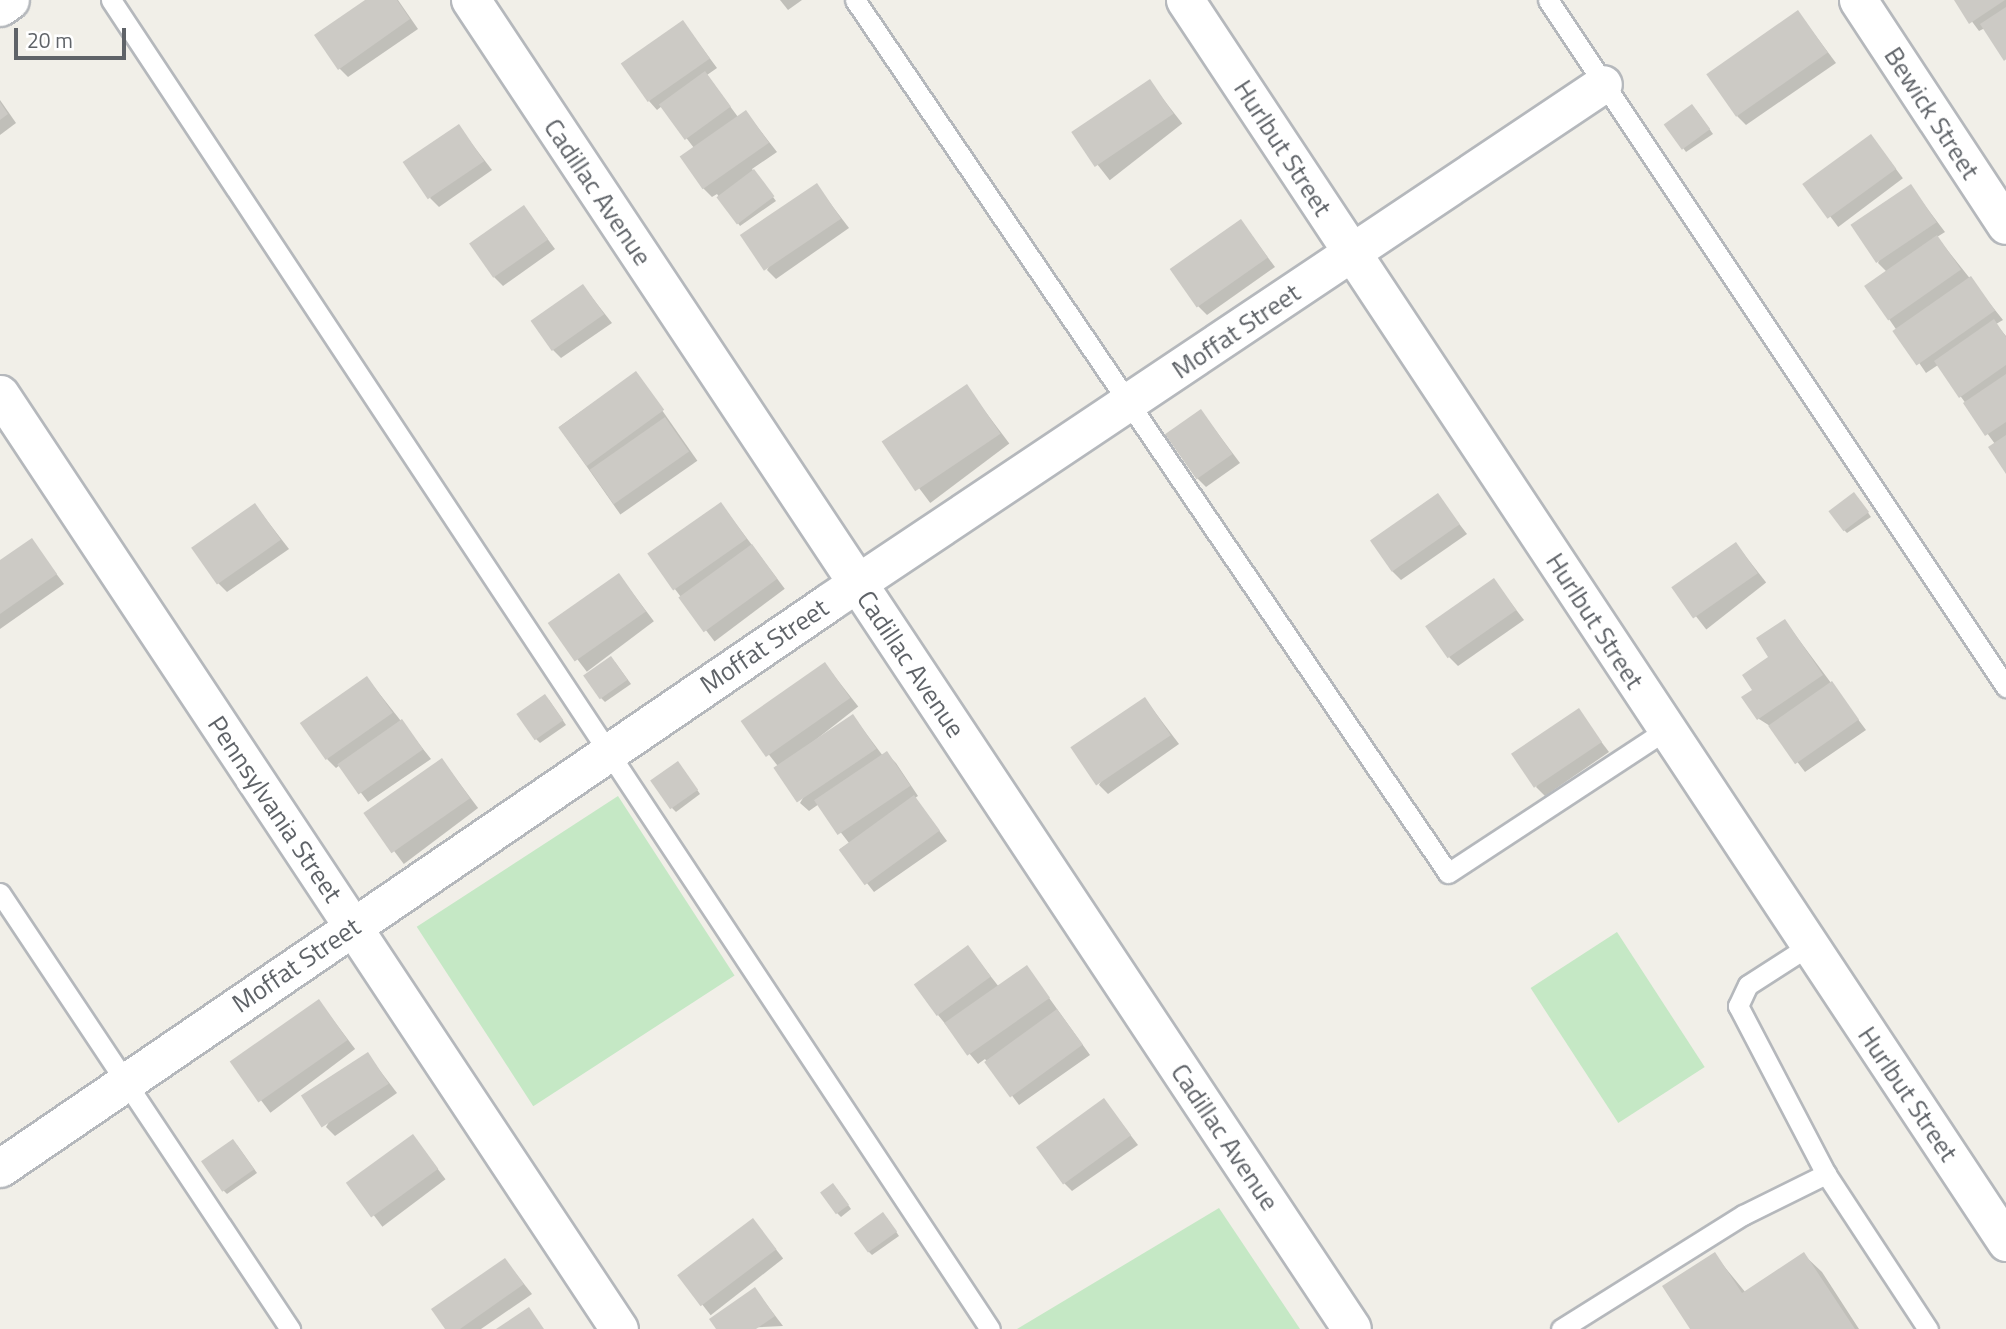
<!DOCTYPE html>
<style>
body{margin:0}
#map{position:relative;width:2006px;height:1329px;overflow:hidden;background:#f1efe8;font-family:"Titillium Web",sans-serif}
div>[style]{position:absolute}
.green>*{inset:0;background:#c5e8c5;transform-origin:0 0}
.shadow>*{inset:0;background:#0003;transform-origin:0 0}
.building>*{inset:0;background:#cccac5;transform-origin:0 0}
.roads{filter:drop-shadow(2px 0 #b5b8bc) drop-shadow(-2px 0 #b5b8bc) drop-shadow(0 2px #b5b8bc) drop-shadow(0 -2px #b5b8bc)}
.service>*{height:19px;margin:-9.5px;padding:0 9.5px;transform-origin:9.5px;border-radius:9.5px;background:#fff}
.minor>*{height:37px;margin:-18.5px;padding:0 18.5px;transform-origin:18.5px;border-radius:18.5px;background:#fff}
.secondary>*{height:38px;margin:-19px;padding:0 19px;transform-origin:19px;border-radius:19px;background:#fff}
span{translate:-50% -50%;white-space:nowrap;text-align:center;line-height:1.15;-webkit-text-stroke:7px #fff;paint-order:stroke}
.street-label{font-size:26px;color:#5f6368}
.scale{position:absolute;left:14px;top:28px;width:112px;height:32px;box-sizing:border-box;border:4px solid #5f6368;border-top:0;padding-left:9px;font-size:21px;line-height:24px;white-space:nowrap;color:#5f6368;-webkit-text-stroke:5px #fff;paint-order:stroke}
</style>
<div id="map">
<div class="green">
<i style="left:618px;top:796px;width:214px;height:240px;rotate:57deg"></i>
<i style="left:1617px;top:932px;width:161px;height:103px;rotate:57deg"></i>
<i style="clip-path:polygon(1219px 1208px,1300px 1329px,1017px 1329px)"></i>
</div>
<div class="shadow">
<i style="clip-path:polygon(368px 0,398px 0,418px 29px,348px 77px,339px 68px)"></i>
<i style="clip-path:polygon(780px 0,802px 0,788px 10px)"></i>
<i style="clip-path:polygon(1956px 0,2006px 0,2006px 60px,1985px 28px,1979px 31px)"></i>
<i style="clip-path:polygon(1798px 12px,1836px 63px,1746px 125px,1737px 116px)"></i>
<i style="clip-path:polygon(683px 22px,717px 68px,707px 75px,738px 117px,746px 112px,777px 152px,752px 169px,776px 201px,740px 226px,717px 194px,712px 197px,703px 188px,694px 148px,662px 106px,657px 110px,649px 101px)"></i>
<i style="left:1149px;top:81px;width:54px;height:92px;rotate:52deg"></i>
<i style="clip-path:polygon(0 100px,16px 123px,0 135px)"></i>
<i style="clip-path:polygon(1696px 110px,1713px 134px,1686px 152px,1666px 124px)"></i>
<i style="clip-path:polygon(459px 127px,492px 170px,439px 207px,430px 198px)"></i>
<i style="left:1871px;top:136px;width:53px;height:81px;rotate:53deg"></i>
<i style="clip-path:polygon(817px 186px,849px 228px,776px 279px,767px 270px)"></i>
<i style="clip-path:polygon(1911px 187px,1945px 232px,1937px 237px,2003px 320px,1996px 324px,2006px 336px,2006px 471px,1995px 444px,1938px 365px,1926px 373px,1889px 319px,1887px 272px,1878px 263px)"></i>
<i style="clip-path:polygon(524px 207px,555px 249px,503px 286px,494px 277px)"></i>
<i style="clip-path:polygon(1241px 221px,1275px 267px,1207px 315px,1198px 306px)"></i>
<i style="clip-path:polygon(583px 286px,612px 323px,561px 358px,552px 349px)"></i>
<i style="left:636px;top:373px;width:107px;height:94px;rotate:55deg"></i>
<i style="left:966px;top:386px;width:72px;height:99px;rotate:53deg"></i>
<i style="clip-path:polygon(1201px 411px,1240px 463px,1206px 487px,1197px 478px)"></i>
<i style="clip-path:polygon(1437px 495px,1467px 534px,1401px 580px,1392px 571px)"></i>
<i style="clip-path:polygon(1858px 498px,1871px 517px,1847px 533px,1843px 529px)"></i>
<i style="left:721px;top:504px;width:106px;height:88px;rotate:53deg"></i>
<i style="clip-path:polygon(255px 505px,289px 549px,227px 592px,218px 583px)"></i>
<i style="clip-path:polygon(31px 540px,64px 584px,0 629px,0 562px)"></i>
<i style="left:1736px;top:544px;width:49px;height:76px;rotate:52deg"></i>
<i style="left:619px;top:575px;width:58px;height:84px;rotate:53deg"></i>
<i style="clip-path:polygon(1494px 581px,1524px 620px,1458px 666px,1449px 657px)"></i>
<i style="clip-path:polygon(1785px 621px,1866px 730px,1805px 772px,1770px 726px,1759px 719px,1755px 690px)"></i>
<i style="clip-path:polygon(615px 662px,631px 684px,605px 702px,601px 698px)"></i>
<i style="left:825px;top:664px;width:54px;height:100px;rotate:52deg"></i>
<i style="clip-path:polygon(367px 678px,431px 759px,368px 802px,340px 765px,336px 768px,327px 759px)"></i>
<i style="clip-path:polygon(1145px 699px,1179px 744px,1108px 794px,1099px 785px)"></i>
<i style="clip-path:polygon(549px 700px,566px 725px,540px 743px,536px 739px)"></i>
<i style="clip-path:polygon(1578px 711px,1609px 752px,1545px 796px,1536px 787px)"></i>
<i style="clip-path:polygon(853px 716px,883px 756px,887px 754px,896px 763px,918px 796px,915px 798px,947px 841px,874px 892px,840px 849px,849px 843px,819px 804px,809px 811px,800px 803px)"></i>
<i style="left:442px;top:760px;width:60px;height:93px;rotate:53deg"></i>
<i style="clip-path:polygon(682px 768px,700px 794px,676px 812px,672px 808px)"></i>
<i style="clip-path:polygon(968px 947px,999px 987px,1027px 967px,1090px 1055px,1019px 1105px,985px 1059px,978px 1064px,938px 1015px)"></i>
<i style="left:319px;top:1001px;width:60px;height:106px;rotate:53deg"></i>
<i style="clip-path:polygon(368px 1055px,397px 1093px,335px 1136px,326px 1127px)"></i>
<i style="clip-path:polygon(1104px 1100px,1138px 1145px,1072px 1191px,1063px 1182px)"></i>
<i style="left:413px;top:1136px;width:54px;height:79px;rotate:53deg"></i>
<i style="clip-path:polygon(237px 1145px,257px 1173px,227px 1194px,223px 1190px)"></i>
<i style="clip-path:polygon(837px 1189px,851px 1209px,841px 1217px,837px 1213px)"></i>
<i style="clip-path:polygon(887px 1218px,899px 1236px,872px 1255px,868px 1251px)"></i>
<i style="left:753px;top:1220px;width:49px;height:92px;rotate:52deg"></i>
<i style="clip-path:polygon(1714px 1254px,1746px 1293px,1804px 1255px,1822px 1272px,1859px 1329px,1692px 1329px)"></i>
<i style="clip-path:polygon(505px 1260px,532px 1294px,481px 1329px,447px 1329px)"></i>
<i style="clip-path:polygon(755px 1289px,783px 1326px,718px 1329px)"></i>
</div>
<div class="building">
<i style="clip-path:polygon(365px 0,397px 0,410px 19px,338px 70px,314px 35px)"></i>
<i style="clip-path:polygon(1954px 0,2005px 0,1969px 24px)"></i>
<i style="clip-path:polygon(2006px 7px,2006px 59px,2004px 61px,1980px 24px)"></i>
<i style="left:1798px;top:10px;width:52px;height:112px;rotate:55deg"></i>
<i style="left:683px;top:20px;width:47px;height:76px;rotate:55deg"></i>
<i style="left:705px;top:71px;width:44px;height:57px;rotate:54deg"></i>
<i style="left:1150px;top:79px;width:42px;height:95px;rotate:56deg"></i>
<i style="clip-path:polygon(0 102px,8px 114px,0 120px)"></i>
<i style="left:1692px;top:104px;width:31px;height:35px;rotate:54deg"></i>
<i style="left:746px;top:110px;width:40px;height:81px;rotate:55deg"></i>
<i style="left:459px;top:124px;width:45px;height:68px;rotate:56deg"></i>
<i style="left:1871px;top:134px;width:43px;height:85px;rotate:54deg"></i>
<i style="left:754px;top:169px;width:34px;height:47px;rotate:53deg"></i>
<i style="left:817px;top:183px;width:43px;height:93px;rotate:56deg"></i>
<i style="left:1911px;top:184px;width:46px;height:73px;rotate:56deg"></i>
<i style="left:524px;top:205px;width:42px;height:67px;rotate:55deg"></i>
<i style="left:1241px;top:219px;width:47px;height:87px;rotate:55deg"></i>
<i style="left:1937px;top:235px;width:42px;height:89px;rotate:55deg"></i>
<i style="left:1971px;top:276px;width:42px;height:96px;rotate:55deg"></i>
<i style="left:583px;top:284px;width:37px;height:64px;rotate:55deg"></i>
<i style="clip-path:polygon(1994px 319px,2006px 337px,2006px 365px,1959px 398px,1934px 361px)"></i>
<i style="left:636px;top:371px;width:48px;height:96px;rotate:54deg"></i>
<i style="clip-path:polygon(2006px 374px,2006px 422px,1985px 436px,1963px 403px)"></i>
<i style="left:967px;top:384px;width:60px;height:103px;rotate:56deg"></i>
<i style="left:1201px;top:409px;width:55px;height:44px;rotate:55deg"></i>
<i style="left:665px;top:417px;width:42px;height:92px;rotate:55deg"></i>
<i style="clip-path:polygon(2006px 435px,2006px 474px,1988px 447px)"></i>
<i style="left:1854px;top:492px;width:25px;height:32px;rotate:53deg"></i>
<i style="left:1438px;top:493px;width:38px;height:83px;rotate:55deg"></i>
<i style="left:721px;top:502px;width:45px;height:90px;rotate:55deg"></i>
<i style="left:255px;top:503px;width:45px;height:78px;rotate:55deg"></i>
<i style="clip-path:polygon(32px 538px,57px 574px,0 614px,0 560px)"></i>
<i style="left:1736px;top:542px;width:38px;height:79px;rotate:55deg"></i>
<i style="left:752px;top:544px;width:43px;height:91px;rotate:54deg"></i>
<i style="left:619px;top:573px;width:47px;height:87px;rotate:55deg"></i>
<i style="left:1494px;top:578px;width:39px;height:84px;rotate:55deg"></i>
<i style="clip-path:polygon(1785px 619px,1823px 675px,1757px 720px,1741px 697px,1752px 690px,1742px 675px,1768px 657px,1756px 638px)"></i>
<i style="left:611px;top:656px;width:29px;height:34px;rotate:55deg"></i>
<i style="left:825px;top:662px;width:44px;height:103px;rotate:55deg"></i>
<i style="left:367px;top:676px;width:45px;height:82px;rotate:55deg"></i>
<i style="left:1832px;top:681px;width:47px;height:78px;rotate:55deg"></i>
<i style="left:545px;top:694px;width:32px;height:35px;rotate:55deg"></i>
<i style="left:1145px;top:697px;width:46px;height:90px;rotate:56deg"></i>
<i style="left:1579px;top:708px;width:41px;height:82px;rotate:56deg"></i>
<i style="left:853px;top:714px;width:42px;height:96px;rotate:56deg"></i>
<i style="left:402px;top:719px;width:37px;height:79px;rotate:55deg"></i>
<i style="left:887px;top:751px;width:42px;height:88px;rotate:56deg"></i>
<i style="left:442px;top:758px;width:49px;height:96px;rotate:55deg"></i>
<i style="left:678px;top:761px;width:35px;height:34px;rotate:55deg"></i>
<i style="left:914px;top:795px;width:44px;height:93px;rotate:54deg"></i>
<i style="left:968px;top:945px;width:39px;height:67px;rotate:54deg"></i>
<i style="left:1027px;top:965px;width:40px;height:101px;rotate:55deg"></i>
<i style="left:319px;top:999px;width:50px;height:109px;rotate:55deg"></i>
<i style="left:1057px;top:1009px;width:44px;height:90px;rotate:54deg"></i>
<i style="left:368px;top:1052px;width:38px;height:80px;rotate:57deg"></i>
<i style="left:1104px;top:1098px;width:46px;height:84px;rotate:54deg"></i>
<i style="left:413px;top:1134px;width:43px;height:83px;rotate:54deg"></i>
<i style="left:233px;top:1139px;width:37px;height:39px;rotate:55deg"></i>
<i style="left:833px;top:1183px;width:27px;height:16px;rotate:54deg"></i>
<i style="left:883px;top:1212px;width:24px;height:36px;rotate:54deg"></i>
<i style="left:753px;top:1218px;width:39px;height:95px;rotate:53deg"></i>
<i style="clip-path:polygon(1715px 1252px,1742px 1293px,1804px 1252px,1855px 1329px,1690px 1329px,1662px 1286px)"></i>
<i style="clip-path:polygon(505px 1258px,524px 1284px,460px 1329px,445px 1329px,431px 1309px)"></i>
<i style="clip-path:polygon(755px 1287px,775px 1316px,756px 1329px,716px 1329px,709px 1319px)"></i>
<i style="clip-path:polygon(529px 1307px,544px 1329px,496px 1329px)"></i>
</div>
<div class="roads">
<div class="service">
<i style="left:111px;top:0;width:1593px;rotate:56.52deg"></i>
<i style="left:855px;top:0;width:1055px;rotate:55.81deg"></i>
<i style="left:1448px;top:873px;width:262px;rotate:-33.3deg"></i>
<i style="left:1548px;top:0;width:826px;rotate:56.31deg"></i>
<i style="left:0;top:893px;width:524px;rotate:56.37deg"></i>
<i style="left:1826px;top:1174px;width:186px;rotate:56.7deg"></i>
<i style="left:1561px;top:1329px;width:215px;rotate:-32.1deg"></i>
<i style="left:1743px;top:1215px;width:93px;rotate:-26.3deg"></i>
<i style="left:1826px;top:1174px;width:190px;rotate:-117.6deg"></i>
<i style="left:1738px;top:1006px;width:23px;rotate:-65deg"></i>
<i style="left:1748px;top:985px;width:74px;rotate:-32.8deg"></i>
</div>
<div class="minor">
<i style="left:1185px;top:0;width:1489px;rotate:56.53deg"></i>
<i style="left:1858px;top:0;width:269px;rotate:56.7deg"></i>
<i style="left:0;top:7px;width:12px;rotate:-35deg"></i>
<i style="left:0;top:394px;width:1121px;rotate:56.49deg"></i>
<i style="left:0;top:1168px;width:1004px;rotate:-34.32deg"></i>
<i style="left:829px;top:602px;width:931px;rotate:-33.79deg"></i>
</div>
<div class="secondary">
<i style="left:471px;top:0;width:1594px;rotate:56.46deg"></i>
</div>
</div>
<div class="street-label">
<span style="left:1932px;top:113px;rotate:57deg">Bewick Street</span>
<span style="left:1283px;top:148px;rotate:57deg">Hurlbut Street</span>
<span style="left:598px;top:192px;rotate:56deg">Cadillac Avenue</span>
<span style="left:1236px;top:331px;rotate:-34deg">Moffat Street</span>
<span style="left:1595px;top:621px;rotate:57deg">Hurlbut Street</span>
<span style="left:764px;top:646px;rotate:-34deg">Moffat Street</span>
<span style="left:911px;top:664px;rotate:56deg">Cadillac Avenue</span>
<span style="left:275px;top:809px;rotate:56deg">Pennsylvania Street</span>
<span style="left:296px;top:965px;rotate:-34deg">Moffat Street</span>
<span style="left:1908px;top:1094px;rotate:56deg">Hurlbut Street</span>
<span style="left:1225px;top:1137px;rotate:56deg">Cadillac Avenue</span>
</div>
<div class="scale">20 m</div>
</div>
